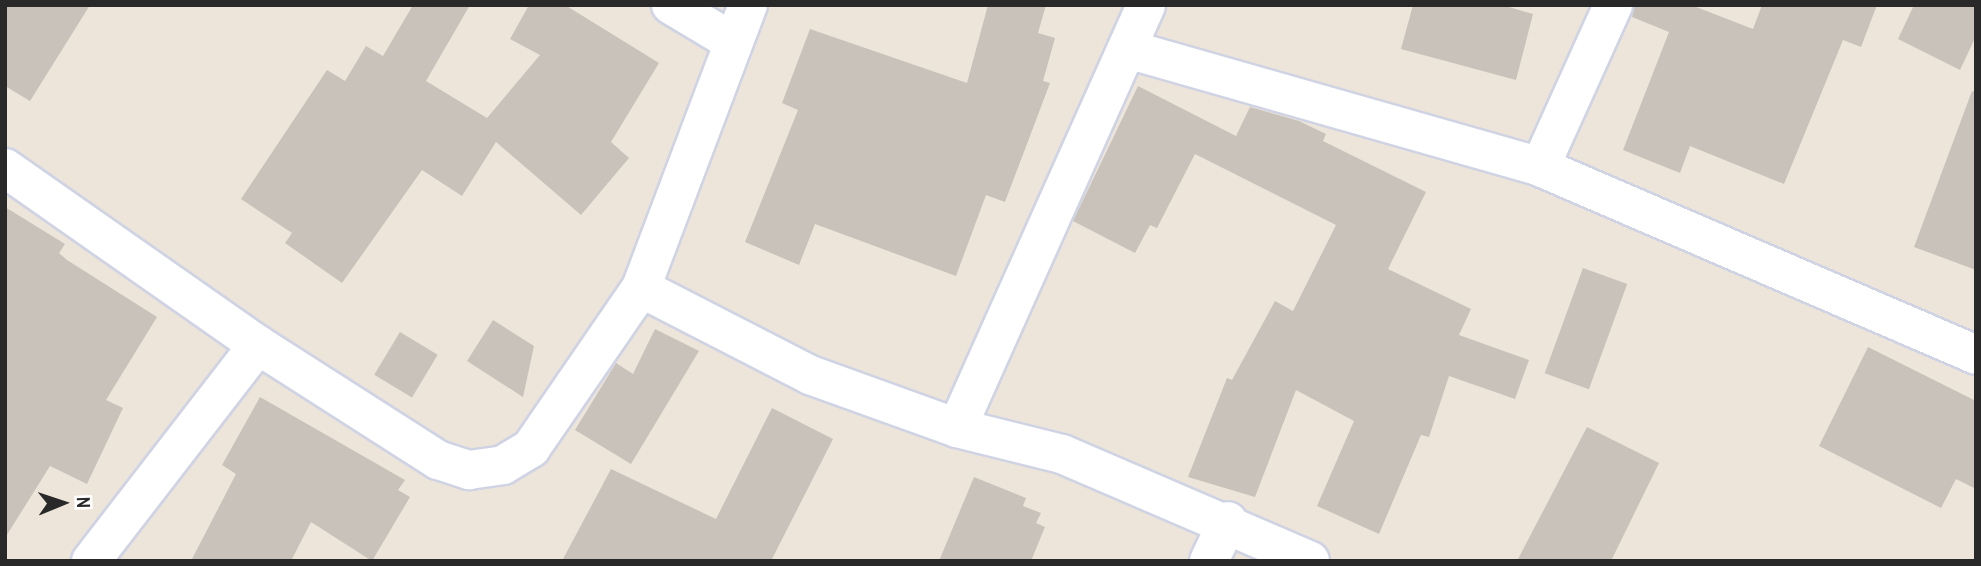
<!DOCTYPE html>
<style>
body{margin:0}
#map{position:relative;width:1981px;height:566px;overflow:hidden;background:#ede5da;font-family:"Archivo Narrow",sans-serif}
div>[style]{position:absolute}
.building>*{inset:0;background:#c8c2ba;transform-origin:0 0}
.roads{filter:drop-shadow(2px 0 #cfd3e3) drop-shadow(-2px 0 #cfd3e3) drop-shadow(0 2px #cfd3e3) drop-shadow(0 -2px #cfd3e3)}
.minor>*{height:38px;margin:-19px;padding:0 19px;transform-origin:19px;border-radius:19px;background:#fff}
span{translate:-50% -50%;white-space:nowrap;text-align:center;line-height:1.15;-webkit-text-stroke:5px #fff;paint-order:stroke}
.frame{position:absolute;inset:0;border:7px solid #292929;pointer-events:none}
.north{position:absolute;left:28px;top:468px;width:70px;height:70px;-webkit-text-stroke:5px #fff;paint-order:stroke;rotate:88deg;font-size:19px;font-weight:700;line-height:28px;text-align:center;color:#292929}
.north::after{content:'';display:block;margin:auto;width:24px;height:32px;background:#292929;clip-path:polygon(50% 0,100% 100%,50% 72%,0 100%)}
</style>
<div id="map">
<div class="building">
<i style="clip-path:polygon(5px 5px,90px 5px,30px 101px,5px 86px)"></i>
<i style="clip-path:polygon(413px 5px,470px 5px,426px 81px,487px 118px,540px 55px,510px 39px,529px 5px,565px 5px,659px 63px,611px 142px,629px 158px,581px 215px,496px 142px,462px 196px,422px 170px,342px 283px,285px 243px,292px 233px,241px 199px,327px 70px,345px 81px,366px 46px,383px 56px)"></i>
<i style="clip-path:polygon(988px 5px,1046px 5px,1038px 33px,1055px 38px,1043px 81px,1050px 83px,1005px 202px,986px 195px,956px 276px,815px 224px,799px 265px,745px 242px,798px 110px,782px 103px,810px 29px,967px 83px)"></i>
<i style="clip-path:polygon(1413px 5px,1502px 5px,1533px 14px,1516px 80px,1401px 49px)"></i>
<i style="clip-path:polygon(1634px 5px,1691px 5px,1753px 29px,1762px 5px,1877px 5px,1861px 47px,1843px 40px,1784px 184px,1690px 146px,1680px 173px,1623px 150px,1669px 32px,1632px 17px)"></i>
<i style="clip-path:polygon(1914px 5px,1976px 5px,1976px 36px,1960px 70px,1898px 39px)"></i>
<i style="clip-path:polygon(1138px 86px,1236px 136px,1250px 107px,1299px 121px,1326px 134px,1323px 141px,1426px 192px,1388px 269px,1471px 309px,1459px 335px,1529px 360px,1515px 399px,1449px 376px,1429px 437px,1421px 435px,1379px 534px,1317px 506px,1354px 421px,1296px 390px,1255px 497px,1188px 477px,1227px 378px,1232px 380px,1275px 301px,1293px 311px,1336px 225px,1195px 154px,1157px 228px,1150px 225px,1135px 253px,1073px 221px)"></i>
<i style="clip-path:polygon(1972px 91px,1976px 92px,1976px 270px,1914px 247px)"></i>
<i style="clip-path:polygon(5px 207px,65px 244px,59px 253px,67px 260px,157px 317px,106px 400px,123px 408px,87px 484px,50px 466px,5px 538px)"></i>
<i style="left:1583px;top:268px;width:47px;height:112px;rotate:20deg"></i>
<i style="clip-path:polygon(493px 320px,534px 346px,523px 397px,467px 361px)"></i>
<i style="clip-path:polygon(655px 329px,699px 351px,631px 464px,575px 430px,616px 363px,633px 374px)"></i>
<i style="left:400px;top:332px;width:44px;height:50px;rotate:31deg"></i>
<i style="clip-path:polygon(1868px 347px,1976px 401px,1976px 489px,1956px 479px,1941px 508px,1819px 446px)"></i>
<i style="clip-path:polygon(260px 397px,405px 480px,398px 490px,410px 497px,372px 561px,311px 522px,291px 561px,191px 561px,236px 474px,222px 465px)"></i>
<i style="clip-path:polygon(772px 408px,833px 439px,771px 561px,562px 561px,611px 469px,716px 519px)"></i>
<i style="clip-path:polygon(1587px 427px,1659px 463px,1611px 561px,1517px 561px)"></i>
<i style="clip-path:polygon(974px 477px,1026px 498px,1023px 506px,1041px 513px,1036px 523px,1045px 527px,1031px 561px,939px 561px)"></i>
</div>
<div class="roads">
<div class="minor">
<i style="left:671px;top:5px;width:72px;rotate:30.8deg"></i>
<i style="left:1127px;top:49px;width:430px;rotate:15.9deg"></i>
<i style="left:1540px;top:167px;width:475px;rotate:23.3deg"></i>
<i style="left:1540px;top:167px;width:178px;rotate:-65.7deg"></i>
<i style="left:5px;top:168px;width:309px;rotate:35deg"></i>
<i style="left:258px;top:345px;width:214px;rotate:32.6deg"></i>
<i style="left:438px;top:460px;width:33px;rotate:18deg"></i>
<i style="left:469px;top:470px;width:34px;rotate:-8deg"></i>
<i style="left:503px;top:465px;width:33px;rotate:-31deg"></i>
<i style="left:531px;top:448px;width:194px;rotate:-55.5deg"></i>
<i style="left:641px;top:288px;width:303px;rotate:-69.3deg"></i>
<i style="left:641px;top:288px;width:190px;rotate:27.2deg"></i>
<i style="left:810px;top:375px;width:156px;rotate:19.8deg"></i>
<i style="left:957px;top:428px;width:108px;rotate:13.9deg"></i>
<i style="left:1062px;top:454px;width:270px;rotate:23.3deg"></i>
<i style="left:957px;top:428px;width:463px;rotate:-65.9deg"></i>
<i style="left:91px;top:561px;width:273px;rotate:-52.3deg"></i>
<i style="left:1209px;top:561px;width:44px;rotate:-64.6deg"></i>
</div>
</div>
<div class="frame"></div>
<div class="north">N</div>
</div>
